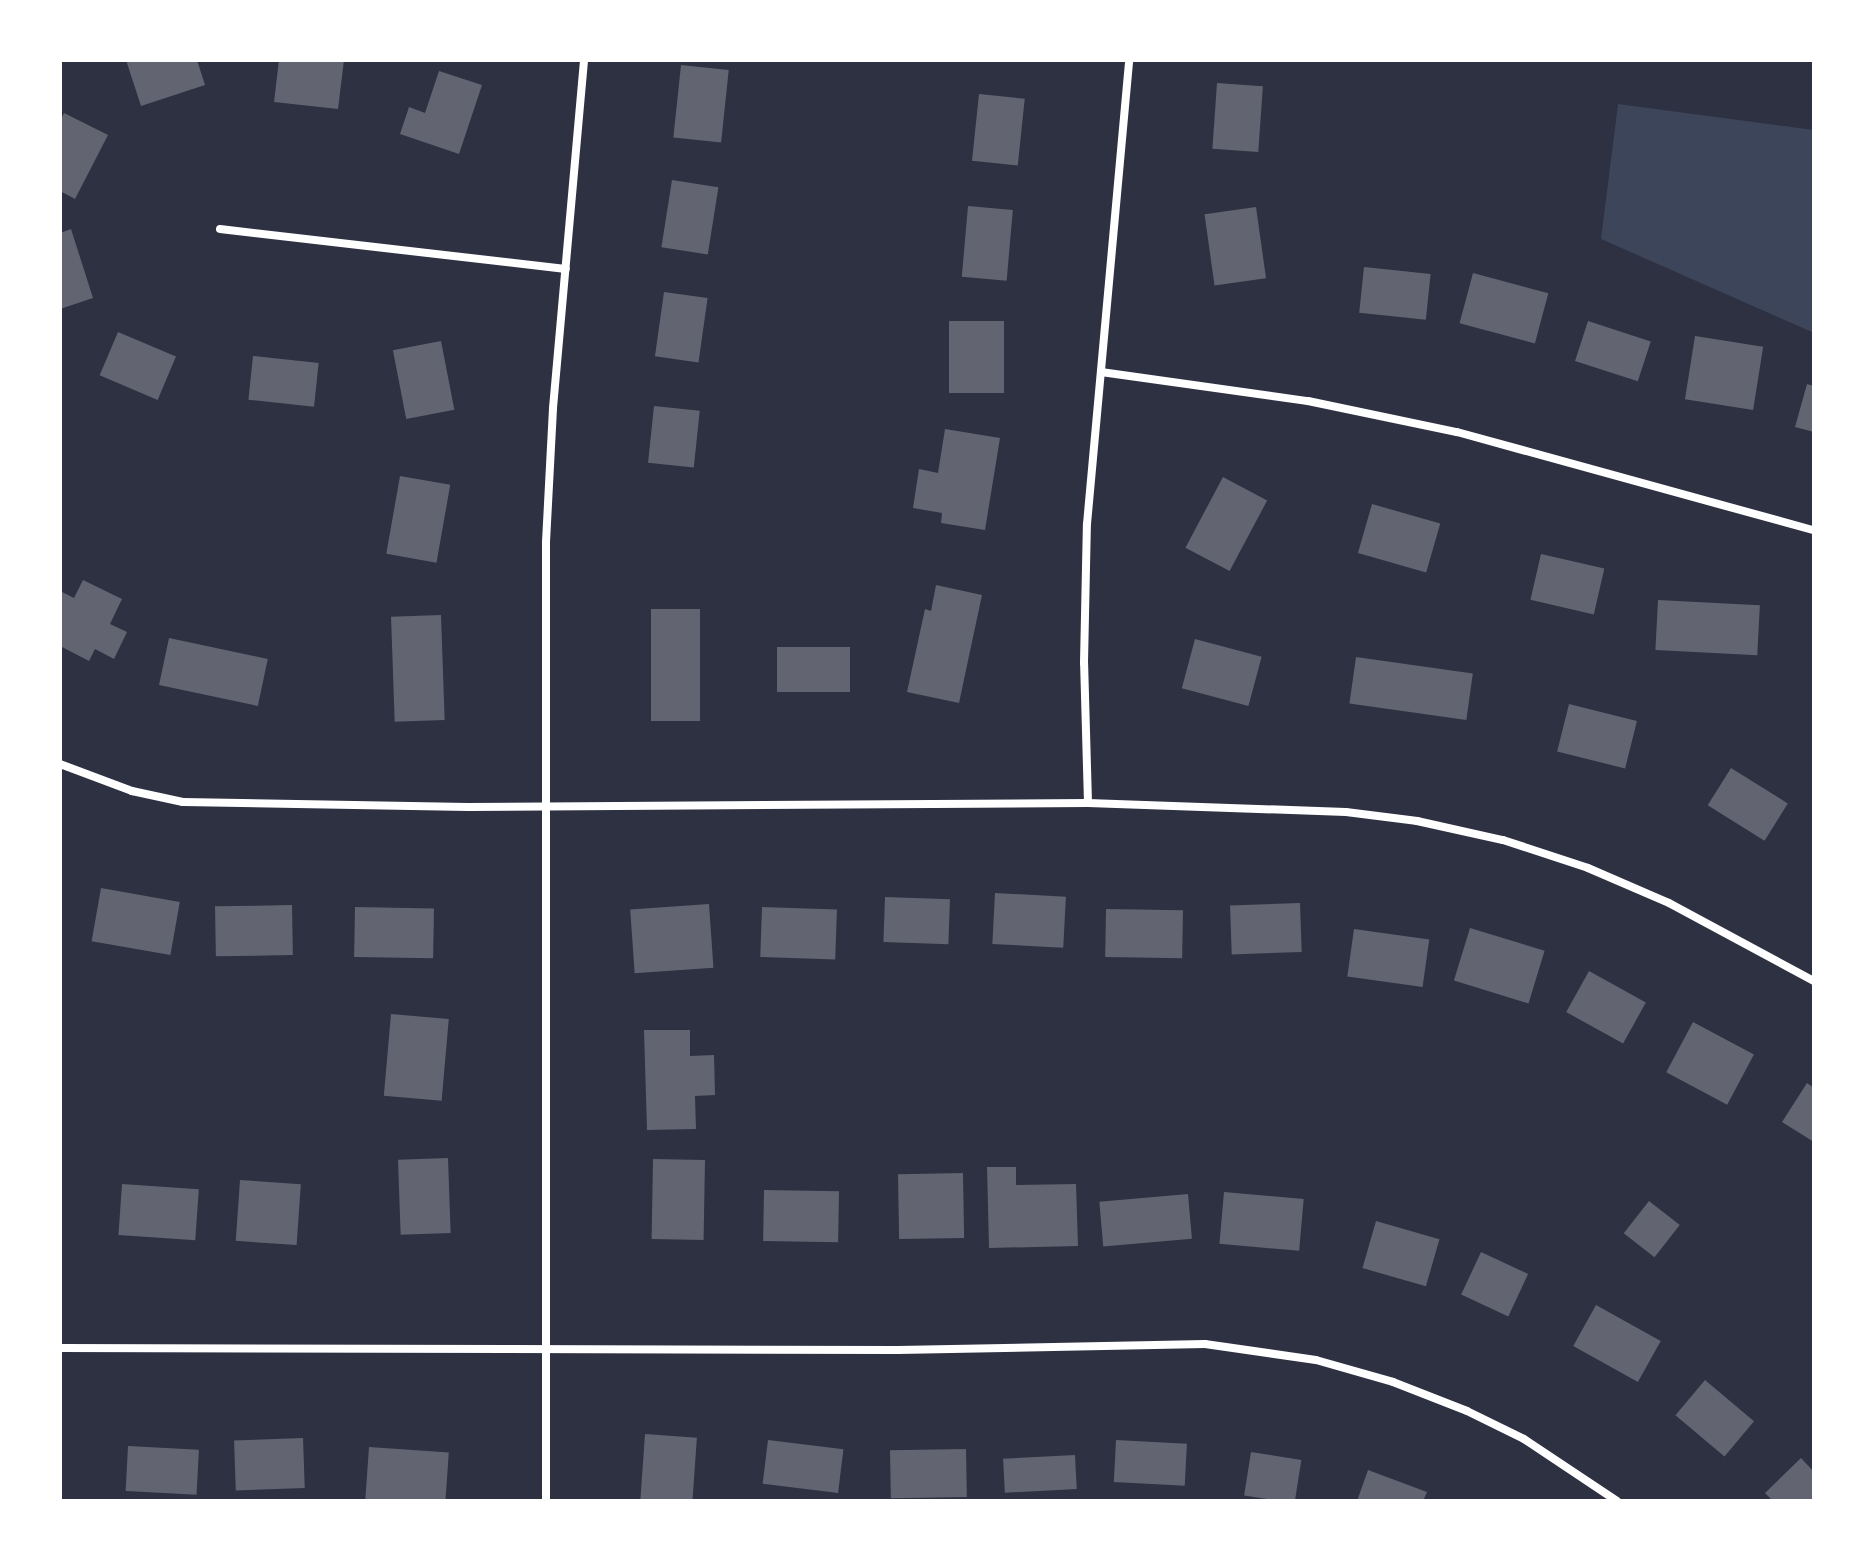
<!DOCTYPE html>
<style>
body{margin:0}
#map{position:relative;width:1874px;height:1561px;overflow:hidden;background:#2d3142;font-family:Karla,sans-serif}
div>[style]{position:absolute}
.green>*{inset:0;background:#3c4559}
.building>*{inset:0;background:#626471;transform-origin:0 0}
.minor>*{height:8px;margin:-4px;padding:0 4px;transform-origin:4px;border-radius:4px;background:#fff}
span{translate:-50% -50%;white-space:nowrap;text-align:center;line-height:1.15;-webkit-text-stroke:8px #fff;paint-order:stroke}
.frame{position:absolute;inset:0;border:62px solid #fff;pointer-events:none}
</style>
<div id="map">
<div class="green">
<i style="clip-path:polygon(1618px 104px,1814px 130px,1814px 333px,1601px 239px)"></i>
</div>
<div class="building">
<i style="clip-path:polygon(126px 60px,197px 60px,205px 85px,141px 106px)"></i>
<i style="clip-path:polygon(279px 60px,344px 60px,338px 109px,274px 102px)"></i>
<i style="left:681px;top:65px;width:48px;height:73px;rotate:6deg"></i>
<i style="clip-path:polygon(439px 71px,482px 85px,459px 154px,400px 134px,409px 107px,425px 113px)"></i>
<i style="left:1217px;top:83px;width:46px;height:66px;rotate:4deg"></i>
<i style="left:979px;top:94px;width:46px;height:67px;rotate:6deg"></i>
<i style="clip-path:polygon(64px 113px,108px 135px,75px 199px,60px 191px,60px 121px)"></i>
<i style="left:672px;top:180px;width:47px;height:68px;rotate:9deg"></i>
<i style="left:968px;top:206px;width:45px;height:71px;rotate:5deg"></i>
<i style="left:1256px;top:207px;width:72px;height:52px;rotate:82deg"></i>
<i style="clip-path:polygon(71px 229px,93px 298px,60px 309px,60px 233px)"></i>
<i style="left:1364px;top:267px;width:67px;height:46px;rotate:6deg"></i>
<i style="left:1473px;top:273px;width:78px;height:52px;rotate:15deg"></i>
<i style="left:664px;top:292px;width:44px;height:65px;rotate:8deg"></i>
<i style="left:949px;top:321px;width:55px;height:72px"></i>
<i style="left:1588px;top:321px;width:66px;height:42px;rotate:18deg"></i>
<i style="left:118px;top:332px;width:63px;height:47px;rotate:23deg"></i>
<i style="left:1695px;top:336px;width:69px;height:64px;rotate:9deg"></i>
<i style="left:441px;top:341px;width:70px;height:49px;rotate:79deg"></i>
<i style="left:253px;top:356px;width:66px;height:44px;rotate:6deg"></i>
<i style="clip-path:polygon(1807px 384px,1814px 386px,1814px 432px,1795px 427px)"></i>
<i style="left:654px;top:406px;width:46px;height:57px;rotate:6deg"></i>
<i style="clip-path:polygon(945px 429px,1000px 438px,985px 530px,941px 523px,942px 513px,913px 508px,919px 469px,938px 473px)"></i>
<i style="left:400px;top:476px;width:51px;height:79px;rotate:10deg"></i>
<i style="left:1223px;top:477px;width:50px;height:80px;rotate:28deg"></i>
<i style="left:1372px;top:504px;width:71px;height:51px;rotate:16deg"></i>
<i style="left:1541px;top:554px;width:65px;height:47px;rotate:13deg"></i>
<i style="clip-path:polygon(83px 580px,122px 599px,110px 624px,127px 632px,114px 659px,95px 649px,89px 661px,60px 646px,60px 591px,74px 598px)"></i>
<i style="clip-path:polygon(936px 585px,982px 595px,959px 703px,907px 692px,925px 609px,931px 611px)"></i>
<i style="left:1658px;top:600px;width:102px;height:50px;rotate:3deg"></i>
<i style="left:651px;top:609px;width:49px;height:112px"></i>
<i style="left:441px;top:615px;width:105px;height:50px;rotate:88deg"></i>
<i style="left:169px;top:638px;width:101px;height:48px;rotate:12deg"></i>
<i style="left:1195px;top:639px;width:69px;height:51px;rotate:15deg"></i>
<i style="left:777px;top:647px;width:73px;height:45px"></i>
<i style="left:1356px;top:657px;width:118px;height:47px;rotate:8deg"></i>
<i style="left:1569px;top:704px;width:70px;height:49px;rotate:14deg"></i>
<i style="left:1731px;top:768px;width:67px;height:44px;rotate:32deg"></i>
<i style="left:101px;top:888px;width:80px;height:54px;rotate:10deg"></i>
<i style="left:995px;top:893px;width:71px;height:51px;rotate:3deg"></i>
<i style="left:885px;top:897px;width:65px;height:45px;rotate:2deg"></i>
<i style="left:1300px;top:903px;width:49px;height:70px;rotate:88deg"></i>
<i style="left:709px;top:904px;width:64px;height:79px;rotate:86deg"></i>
<i style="left:292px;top:905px;width:50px;height:77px;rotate:89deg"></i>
<i style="left:355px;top:907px;width:79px;height:50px;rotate:1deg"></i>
<i style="left:762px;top:907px;width:75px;height:50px;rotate:2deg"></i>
<i style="left:1106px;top:909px;width:77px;height:48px;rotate:1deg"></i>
<i style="left:1470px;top:928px;width:78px;height:55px;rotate:17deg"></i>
<i style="left:1354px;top:929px;width:76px;height:48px;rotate:8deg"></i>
<i style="left:1589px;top:971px;width:65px;height:47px;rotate:29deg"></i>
<i style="left:391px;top:1014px;width:58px;height:82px;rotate:5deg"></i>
<i style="left:1693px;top:1022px;width:69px;height:57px;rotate:28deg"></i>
<i style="clip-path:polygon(644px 1030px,690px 1030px,690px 1056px,714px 1055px,715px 1095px,695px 1096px,696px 1129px,647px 1130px)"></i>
<i style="clip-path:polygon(1807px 1083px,1814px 1088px,1814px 1142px,1782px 1122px)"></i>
<i style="left:448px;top:1158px;width:75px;height:50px;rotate:88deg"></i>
<i style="left:653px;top:1159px;width:52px;height:80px;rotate:1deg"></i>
<i style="clip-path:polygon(987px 1167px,1016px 1167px,1016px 1185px,1076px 1184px,1078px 1246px,989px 1248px)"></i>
<i style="left:963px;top:1173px;width:65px;height:65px;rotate:89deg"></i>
<i style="left:240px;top:1180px;width:61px;height:61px;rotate:4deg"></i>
<i style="left:122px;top:1184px;width:77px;height:51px;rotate:4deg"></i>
<i style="left:764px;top:1190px;width:75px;height:51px;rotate:1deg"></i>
<i style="left:1224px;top:1192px;width:80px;height:52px;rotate:5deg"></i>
<i style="left:1188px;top:1194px;width:45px;height:89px;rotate:85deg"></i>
<i style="left:1649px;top:1201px;width:39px;height:41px;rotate:38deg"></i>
<i style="left:1376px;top:1221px;width:66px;height:49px;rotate:16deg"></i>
<i style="left:1481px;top:1252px;width:52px;height:47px;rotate:25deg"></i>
<i style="left:1596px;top:1305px;width:74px;height:47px;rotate:29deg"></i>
<i style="left:1705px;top:1380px;width:64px;height:46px;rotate:40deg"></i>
<i style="left:645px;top:1434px;width:52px;height:67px;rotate:4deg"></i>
<i style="left:303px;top:1438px;width:50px;height:69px;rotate:88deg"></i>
<i style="left:768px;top:1440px;width:76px;height:44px;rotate:7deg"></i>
<i style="left:1116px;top:1440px;width:71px;height:42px;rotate:3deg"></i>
<i style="left:128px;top:1446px;width:71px;height:45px;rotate:3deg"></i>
<i style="left:369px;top:1447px;width:80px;height:54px;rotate:4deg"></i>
<i style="left:966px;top:1449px;width:48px;height:76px;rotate:89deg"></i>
<i style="left:1251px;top:1452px;width:51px;height:44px;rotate:9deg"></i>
<i style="left:1075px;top:1455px;width:34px;height:72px;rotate:87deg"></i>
<i style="clip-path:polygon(1801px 1458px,1814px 1472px,1814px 1501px,1773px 1501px,1765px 1493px)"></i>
<i style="clip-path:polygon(1368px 1470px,1427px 1492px,1423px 1501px,1357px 1501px)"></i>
</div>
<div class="minor">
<i style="left:220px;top:229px;width:348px;rotate:6.6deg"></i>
<i style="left:1101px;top:372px;width:209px;rotate:8deg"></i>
<i style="left:1308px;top:401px;width:152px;rotate:11.8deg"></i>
<i style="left:1457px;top:432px;width:370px;rotate:15.4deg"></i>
<i style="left:60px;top:764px;width:77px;rotate:20.6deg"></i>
<i style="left:132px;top:791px;width:52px;rotate:12.2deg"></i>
<i style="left:183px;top:802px;width:285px;rotate:1deg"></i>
<i style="left:468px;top:807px;width:620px;rotate:-0.37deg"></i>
<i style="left:1088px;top:803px;width:258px;rotate:2deg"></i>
<i style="left:1346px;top:812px;width:72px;rotate:7.2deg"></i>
<i style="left:1417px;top:821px;width:88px;rotate:12.5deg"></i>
<i style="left:1503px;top:840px;width:89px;rotate:18.2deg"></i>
<i style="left:1588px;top:868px;width:88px;rotate:23.4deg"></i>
<i style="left:1669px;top:903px;width:165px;rotate:28.3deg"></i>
<i style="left:1088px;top:803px;width:140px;rotate:-91.6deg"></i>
<i style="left:1084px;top:663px;width:139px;rotate:-88.8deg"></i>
<i style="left:1087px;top:524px;width:466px;rotate:-84.8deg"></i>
<i style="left:60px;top:1348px;width:838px;rotate:0.14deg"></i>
<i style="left:898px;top:1350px;width:307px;rotate:-1.1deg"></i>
<i style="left:1205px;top:1344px;width:112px;rotate:8.2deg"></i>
<i style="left:1316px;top:1360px;width:80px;rotate:15.9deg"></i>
<i style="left:1393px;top:1382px;width:79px;rotate:21.4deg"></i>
<i style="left:1467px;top:1411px;width:64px;rotate:26.2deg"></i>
<i style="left:1524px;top:1439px;width:112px;rotate:33.7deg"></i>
<i style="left:546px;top:1501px;width:959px;rotate:-90deg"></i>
<i style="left:546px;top:542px;width:134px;rotate:-87deg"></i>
<i style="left:553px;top:408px;width:349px;rotate:-84.9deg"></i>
</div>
<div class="frame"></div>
</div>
